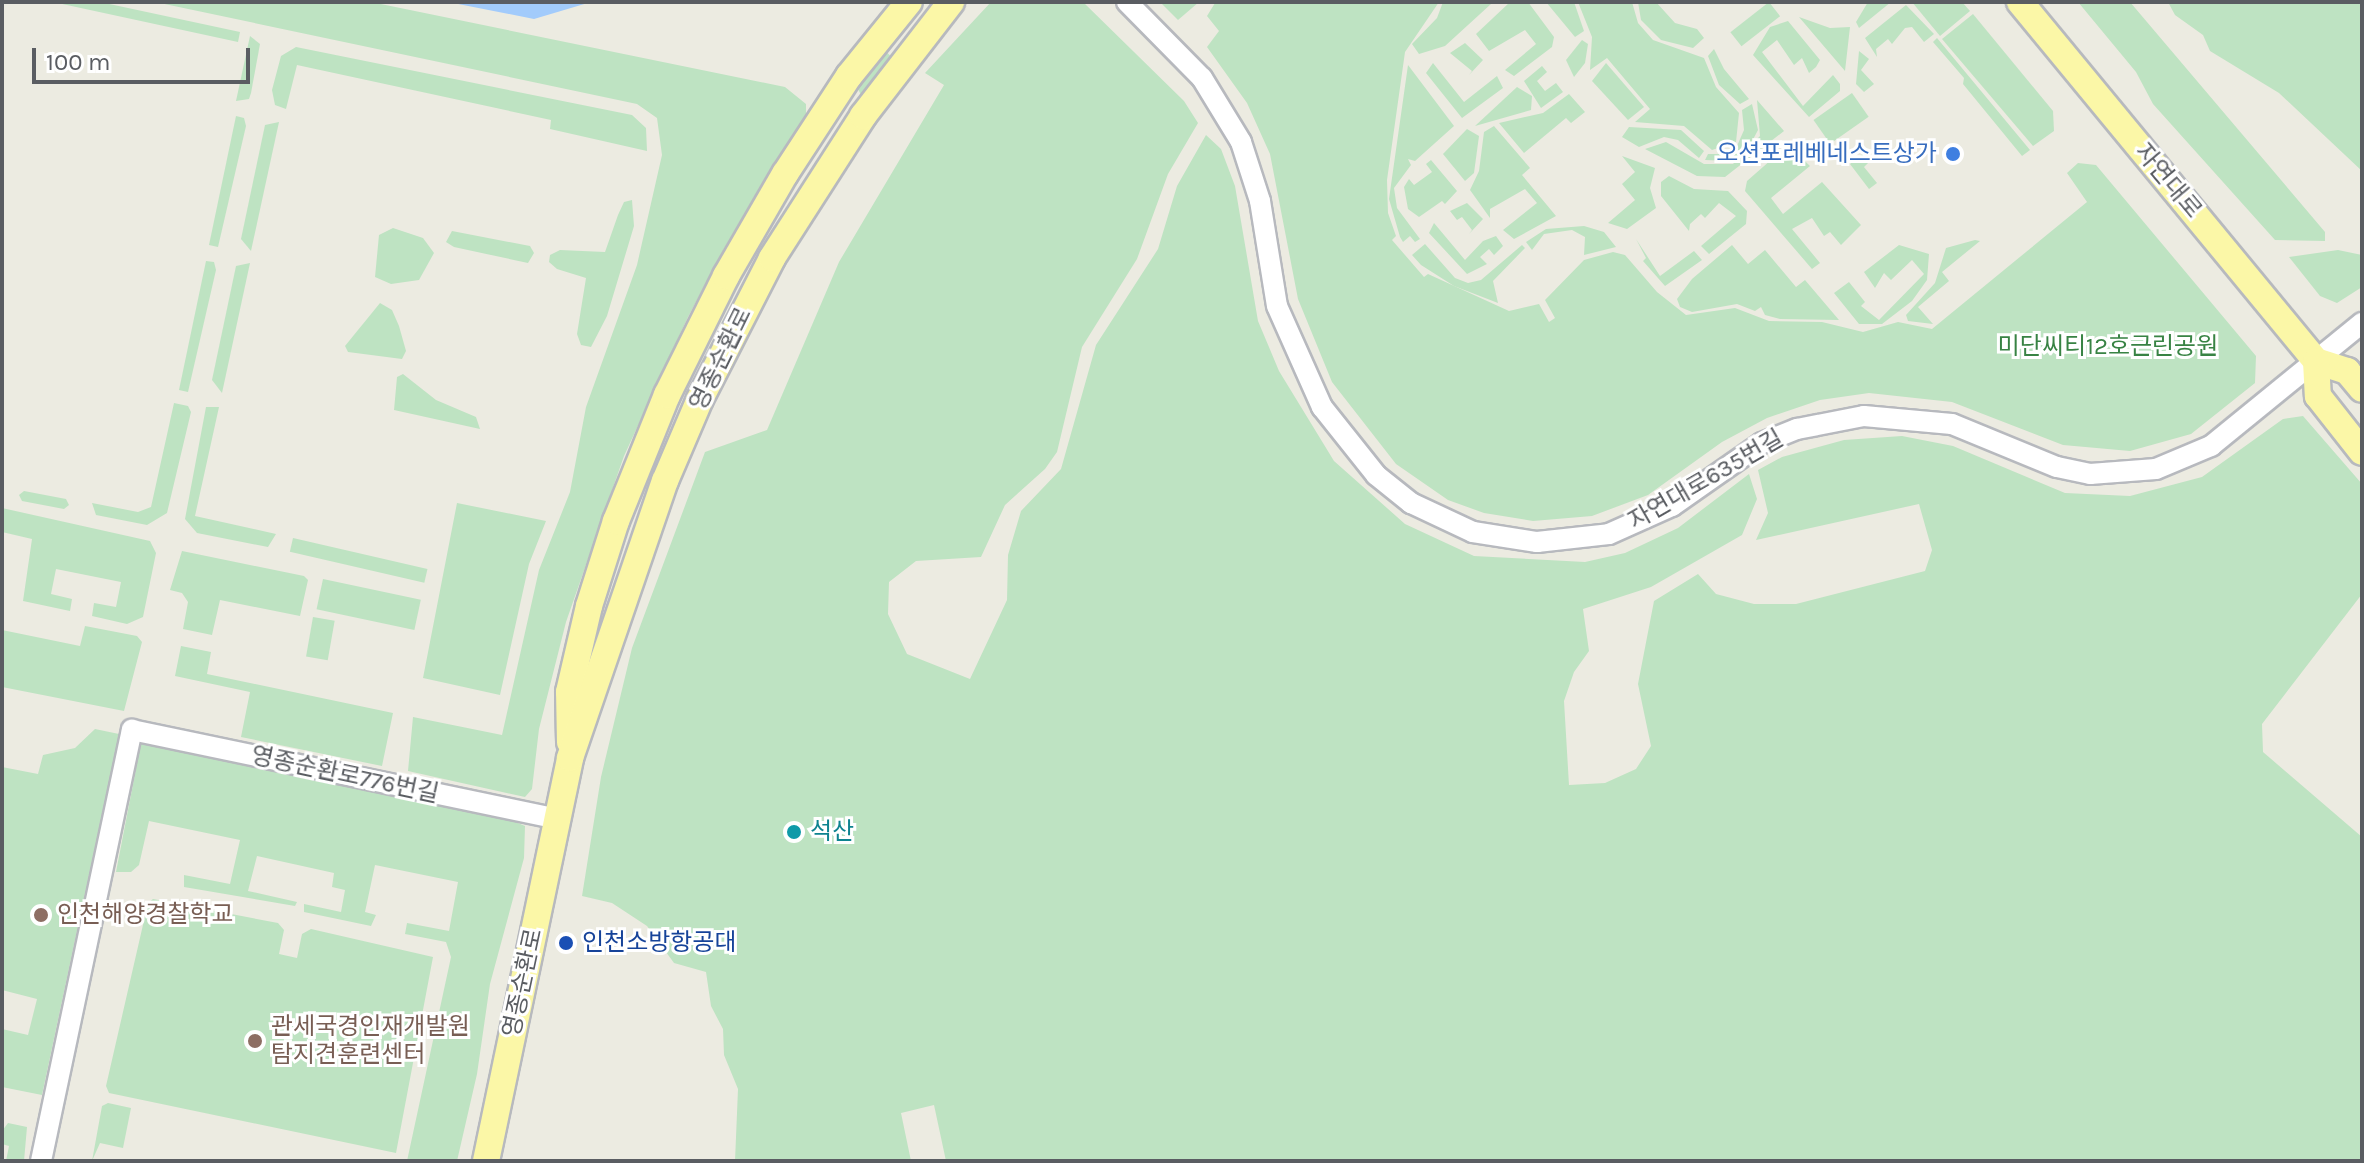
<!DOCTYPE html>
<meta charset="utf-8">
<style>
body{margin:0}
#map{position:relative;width:2364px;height:1163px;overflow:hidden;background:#ecebe1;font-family:Karla,"Noto Sans KR",sans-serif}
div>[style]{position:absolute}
.green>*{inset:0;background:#bee3c2;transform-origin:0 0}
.water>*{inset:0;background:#a2cbfb}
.roads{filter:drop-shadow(2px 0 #b7b9be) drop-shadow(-2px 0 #b7b9be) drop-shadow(0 2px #b7b9be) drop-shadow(0 -2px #b7b9be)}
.minor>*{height:20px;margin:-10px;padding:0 10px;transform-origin:10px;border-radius:10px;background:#fff}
.major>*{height:26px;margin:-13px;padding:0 13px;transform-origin:13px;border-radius:13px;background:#fbf7a7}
.dots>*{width:22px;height:22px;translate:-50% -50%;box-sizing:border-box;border:4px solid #fff;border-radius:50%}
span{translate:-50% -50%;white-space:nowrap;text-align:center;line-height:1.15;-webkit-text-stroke:6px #fff;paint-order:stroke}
.shop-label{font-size:24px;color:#366cbe}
.right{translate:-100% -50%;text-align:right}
.street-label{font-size:24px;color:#5a5d62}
.park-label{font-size:24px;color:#388344}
.culture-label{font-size:24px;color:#0d838f}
.left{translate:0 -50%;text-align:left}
.education-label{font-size:24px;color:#785e54}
.transit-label{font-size:24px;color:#164399}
.frame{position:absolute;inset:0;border:4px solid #5a5d62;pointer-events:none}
.scale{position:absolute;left:32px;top:48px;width:218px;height:36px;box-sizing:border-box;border:4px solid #5a5d62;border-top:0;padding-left:10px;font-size:24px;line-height:28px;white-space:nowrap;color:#5a5d62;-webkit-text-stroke:6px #fff;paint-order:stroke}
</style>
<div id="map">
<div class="green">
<i style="clip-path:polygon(53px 2px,100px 2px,240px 32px,238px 42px)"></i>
<i style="clip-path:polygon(155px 2px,371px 2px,785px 87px,806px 104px,806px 118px,725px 247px,688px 317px,624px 456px,566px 622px,539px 729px,532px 789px,525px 797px,408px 771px,413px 717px,502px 735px,539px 570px,570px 492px,586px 407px,637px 265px,662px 155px,657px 118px,637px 104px)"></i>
<i style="clip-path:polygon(991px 2px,1083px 2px,1184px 101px,1198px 123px,1168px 174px,1137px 259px,1082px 347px,1057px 452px,1045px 469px,1005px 505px,981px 557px,916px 561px,889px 582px,888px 614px,907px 654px,970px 679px,1007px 600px,1008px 555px,1021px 511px,1061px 469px,1096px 345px,1158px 249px,1177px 186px,1206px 135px,1221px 149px,1235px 186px,1258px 321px,1279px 371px,1334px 461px,1405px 524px,1474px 556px,1585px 562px,1625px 553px,1678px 528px,1749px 474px,1757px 499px,1742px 535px,1651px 587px,1583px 609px,1589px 651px,1574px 672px,1564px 701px,1569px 785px,1605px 783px,1636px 769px,1651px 746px,1638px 684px,1654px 601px,1698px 574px,1716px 594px,1754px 604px,1796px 604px,1925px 571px,1932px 550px,1919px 504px,1756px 540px,1768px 513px,1758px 470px,1782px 457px,1844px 440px,1902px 436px,1953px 446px,2065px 493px,2130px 496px,2202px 477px,2283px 419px,2303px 416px,2362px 484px,2362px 594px,2262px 724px,2263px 752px,2362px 837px,2362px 1161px,946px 1161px,934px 1105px,901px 1113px,911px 1161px,735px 1161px,738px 1089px,724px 1055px,723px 1029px,711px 1006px,706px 972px,674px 963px,647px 926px,612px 903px,582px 896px,601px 777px,632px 648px,705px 452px,767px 430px,839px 262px,944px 85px,925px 73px)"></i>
<i style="clip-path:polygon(1160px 2px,1199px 2px,1178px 20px)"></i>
<i style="clip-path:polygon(1439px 2px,1405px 52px,1387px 180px,1388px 213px,1396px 236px,1392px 240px,1424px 277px,1428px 274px,1509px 311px,1539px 304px,1549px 322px,1555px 318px,1545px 300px,1584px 260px,1613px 252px,1625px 255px,1657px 292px,1686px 315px,1735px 308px,1769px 321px,1822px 322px,1863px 332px,1898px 322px,1932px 329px,2087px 202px,2067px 173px,2078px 163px,2096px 165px,2256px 356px,2255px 383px,2191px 434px,2130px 451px,2063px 445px,1952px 402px,1869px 393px,1820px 400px,1767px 418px,1722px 442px,1648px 495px,1592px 516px,1533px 521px,1484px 513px,1448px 500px,1396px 464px,1332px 382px,1298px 299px,1270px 154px,1247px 103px,1207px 47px,1219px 31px,1207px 16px,1215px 3px)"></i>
<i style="clip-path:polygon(1443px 2px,1491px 4px,1445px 46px,1419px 54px,1412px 44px,1437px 18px)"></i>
<i style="clip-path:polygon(1510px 2px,1528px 2px,1554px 37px,1552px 47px,1514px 76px,1505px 70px,1536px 44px,1525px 30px,1489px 51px,1476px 34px)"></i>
<i style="clip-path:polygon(1546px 2px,1574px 2px,1584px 31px,1575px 37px)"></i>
<i style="clip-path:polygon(1578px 2px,1632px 2px,1638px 23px,1653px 40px,1704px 58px,1716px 87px,1739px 113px,1736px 142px,1712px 150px,1684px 126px,1635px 122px,1650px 109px,1607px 58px,1590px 70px,1592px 37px)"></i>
<i style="clip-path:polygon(1638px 2px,1656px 2px,1675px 23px,1697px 29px,1704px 38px,1693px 48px,1661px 40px,1641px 20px)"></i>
<i style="left:1769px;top:2px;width:18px;height:49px;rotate:52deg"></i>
<i style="clip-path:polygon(1868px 2px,1891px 2px,1859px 28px,1856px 22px)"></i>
<i style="clip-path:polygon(1912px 2px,1962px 2px,1970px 11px,1940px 36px)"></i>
<i style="clip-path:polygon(2078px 2px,2130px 2px,2325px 232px,2325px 241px,2275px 240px,2153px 104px,2136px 72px)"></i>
<i style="clip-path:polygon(2168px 2px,2362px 2px,2362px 171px,2279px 93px,2210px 51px,2203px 35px,2175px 15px)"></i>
<i style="clip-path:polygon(1906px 5px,1934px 34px,1924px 42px,1912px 27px,1905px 28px,1892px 44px,1888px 39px,1876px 49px,1877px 57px,1865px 38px)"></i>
<i style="clip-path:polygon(1973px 14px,2053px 111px,2054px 131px,2033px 146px,1942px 39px)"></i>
<i style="clip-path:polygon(1799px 17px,1830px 28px,1850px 27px,1845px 71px)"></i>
<i style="clip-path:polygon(1788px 21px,1820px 60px,1816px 67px,1809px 73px,1802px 58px,1794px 65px,1777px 40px,1762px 52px,1803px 106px,1833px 75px,1840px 84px,1840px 91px,1809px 117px,1753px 55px,1770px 27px)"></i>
<i style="clip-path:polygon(250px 36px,260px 44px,251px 93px,249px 99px,236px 101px)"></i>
<i style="clip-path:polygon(1937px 38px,2030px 150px,2022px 156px,1963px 84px,1964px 78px,1933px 42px)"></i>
<i style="clip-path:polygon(1582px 40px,1588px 44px,1585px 63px,1574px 77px,1566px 60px)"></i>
<i style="clip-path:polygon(1465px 43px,1483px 60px,1469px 75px,1472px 71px,1450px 53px)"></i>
<i style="clip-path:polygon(296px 47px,632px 115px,646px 128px,647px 151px,550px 129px,551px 120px,297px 65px,286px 109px,275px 105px,272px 90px,281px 56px)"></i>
<i style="clip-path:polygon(1714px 49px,1724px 69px,1749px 99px,1740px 104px,1719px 85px,1708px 56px)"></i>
<i style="clip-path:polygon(884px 50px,893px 58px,861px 95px,856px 85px)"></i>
<i style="clip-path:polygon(1859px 51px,1869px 59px,1861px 70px,1874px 84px,1864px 92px,1856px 84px)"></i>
<i style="clip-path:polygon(1433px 63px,1464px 102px,1497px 76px,1503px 88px,1462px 118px,1426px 73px)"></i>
<i style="clip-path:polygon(1606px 63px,1644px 107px,1628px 120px,1592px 81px)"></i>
<i style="clip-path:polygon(1408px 65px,1454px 126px,1415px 161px,1408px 159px,1411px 165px,1394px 188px,1397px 208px,1420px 239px,1415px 242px,1410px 236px,1403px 242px,1400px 237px,1389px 199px)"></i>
<i style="clip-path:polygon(1542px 66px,1547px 72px,1537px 81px,1545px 91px,1556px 83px,1563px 92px,1541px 108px,1524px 81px)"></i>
<i style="clip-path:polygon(1517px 87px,1532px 96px,1531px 110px,1475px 126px)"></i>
<i style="left:1852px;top:93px;width:29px;height:47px;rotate:55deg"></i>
<i style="clip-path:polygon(1569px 94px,1585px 112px,1571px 123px,1566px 118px,1524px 153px,1499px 123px,1543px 113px)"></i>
<i style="clip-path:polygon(1757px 100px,1784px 131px,1725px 177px,1697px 176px,1645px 149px,1666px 142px,1704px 164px,1733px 164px,1760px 136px)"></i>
<i style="clip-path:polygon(1752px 104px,1758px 130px,1748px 149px,1731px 161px,1705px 160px,1708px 154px,1726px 154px,1737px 146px,1744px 130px,1742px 110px)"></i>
<i style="clip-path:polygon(236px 116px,244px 118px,246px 126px,218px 247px,209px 245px)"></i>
<i style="clip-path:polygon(279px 122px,251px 251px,241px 239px,265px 125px)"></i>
<i style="clip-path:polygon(1494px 126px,1530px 168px,1522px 175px,1556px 216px,1514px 239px,1503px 230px,1537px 203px,1525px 189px,1490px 209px,1490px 218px,1470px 190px,1479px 171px,1484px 132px)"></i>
<i style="clip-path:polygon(1629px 127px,1681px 130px,1704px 151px,1699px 158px,1678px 140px,1664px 137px,1639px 147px,1622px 137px)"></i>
<i style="clip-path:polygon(1467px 129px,1479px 136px,1474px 173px,1465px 181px,1443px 154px)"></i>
<i style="clip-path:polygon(1788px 145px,1810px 166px,1771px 198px,1783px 214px,1822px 182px,1861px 225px,1841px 245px,1830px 232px,1824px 236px,1812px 218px,1792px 229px,1820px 263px,1812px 269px,1745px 191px,1747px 181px)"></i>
<i style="clip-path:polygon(1865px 152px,1871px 160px,1864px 167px,1877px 183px,1869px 189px,1850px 164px)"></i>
<i style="clip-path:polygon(1622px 156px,1655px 168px,1650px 188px,1656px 208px,1627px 229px,1608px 223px,1635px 200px,1622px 184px,1635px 172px)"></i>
<i style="clip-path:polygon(1431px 160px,1457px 191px,1445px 204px,1442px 201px,1419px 217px,1408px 209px,1404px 187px,1409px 179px,1414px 185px,1432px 172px,1426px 164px)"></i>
<i style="clip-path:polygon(1669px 176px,1694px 189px,1728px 191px,1747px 211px,1746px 224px,1709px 254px,1701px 246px,1736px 216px,1719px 203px,1705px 218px,1701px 214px,1690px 224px,1689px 231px,1661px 196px,1661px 182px)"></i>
<i style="clip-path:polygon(632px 200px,634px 226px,607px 316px,591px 347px,581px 345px,577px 334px,586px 278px,557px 269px,549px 262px,550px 255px,560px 250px,605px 252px,618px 215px,624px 202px)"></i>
<i style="clip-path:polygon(1467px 203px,1483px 219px,1469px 234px,1472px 230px,1462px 217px,1457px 220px,1450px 211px)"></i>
<i style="clip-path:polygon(1434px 223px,1465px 260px,1483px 241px,1496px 236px,1503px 246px,1494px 255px,1489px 249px,1480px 257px,1487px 264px,1467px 274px,1429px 233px)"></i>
<i style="clip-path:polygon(1584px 226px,1604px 232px,1616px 247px,1584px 255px,1585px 237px,1572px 230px,1544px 234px,1532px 250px,1526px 242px,1546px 229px)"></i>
<i style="clip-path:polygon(393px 228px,423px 238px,434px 253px,419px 280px,391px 284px,375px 277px,379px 235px)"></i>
<i style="clip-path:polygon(452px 231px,530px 246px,534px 253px,528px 263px,454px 247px,446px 242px)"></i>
<i style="clip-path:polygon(1636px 239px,1660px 276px,1694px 251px,1702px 260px,1665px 286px,1643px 261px,1646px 258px)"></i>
<i style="clip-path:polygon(1975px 240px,1980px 241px,1942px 272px,1949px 281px,1918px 307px,1933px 324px,1908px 321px,1906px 315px,1935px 283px,1946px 248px)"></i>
<i style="clip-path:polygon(1425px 244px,1455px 278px,1468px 283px,1481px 280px,1522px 245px,1525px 248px,1493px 281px,1498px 303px,1454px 286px,1421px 265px,1412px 255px)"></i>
<i style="clip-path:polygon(1732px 245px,1748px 264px,1765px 250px,1796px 287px,1805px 280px,1839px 320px,1780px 319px,1765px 315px,1761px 307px,1755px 311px,1737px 304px,1692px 312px,1680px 307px,1677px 299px,1692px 279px)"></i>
<i style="clip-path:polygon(1899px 245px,1929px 254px,1927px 280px,1912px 301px,1882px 324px,1859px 324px,1834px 293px,1849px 282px,1865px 302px,1861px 306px,1879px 320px,1924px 274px,1912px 260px,1891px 280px,1884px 273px,1875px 288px,1864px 272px)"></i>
<i style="clip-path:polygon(2338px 250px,2362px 255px,2362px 287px,2337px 303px,2320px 296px,2289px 257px)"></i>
<i style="clip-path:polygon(206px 261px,214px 262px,216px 270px,188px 392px,179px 390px)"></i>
<i style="clip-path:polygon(250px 263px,222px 393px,212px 380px,236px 266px)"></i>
<i style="clip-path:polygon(380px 303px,392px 310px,399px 326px,406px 351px,402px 359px,348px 352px,345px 346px)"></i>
<i style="clip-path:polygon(403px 374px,436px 400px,476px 417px,480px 429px,394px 410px,397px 377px)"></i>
<i style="clip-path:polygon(174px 403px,188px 406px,191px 412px,167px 513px,147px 525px,96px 515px,92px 503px,138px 512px,151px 507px)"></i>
<i style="clip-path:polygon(206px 407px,219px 407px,195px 516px,276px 534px,268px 547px,197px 533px,185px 519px)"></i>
<i style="clip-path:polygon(24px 491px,66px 499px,69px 505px,64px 509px,22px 501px,19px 495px)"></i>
<i style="clip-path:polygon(457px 503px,546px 521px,529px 564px,500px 695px,423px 678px)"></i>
<i style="clip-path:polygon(2px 508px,150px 541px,156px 553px,143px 617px,127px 624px,92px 616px,94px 603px,116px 607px,121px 582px,56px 569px,51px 594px,72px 599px,70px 611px,23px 601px,32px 539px,2px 532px)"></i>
<i style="left:293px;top:538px;width:138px;height:14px;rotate:13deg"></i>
<i style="clip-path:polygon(182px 551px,304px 576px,308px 580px,300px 616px,220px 600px,212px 635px,183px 629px,188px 602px,182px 593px,170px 590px)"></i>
<i style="left:323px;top:579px;width:100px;height:31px;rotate:12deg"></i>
<i style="left:313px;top:617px;width:22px;height:40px;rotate:10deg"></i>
<i style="clip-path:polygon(85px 626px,137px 636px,142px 642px,124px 711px,2px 687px,2px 630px,80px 646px)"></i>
<i style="clip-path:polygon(181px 646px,211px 652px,207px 674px,393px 713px,382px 766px,241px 737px,250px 692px,175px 676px)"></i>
<i style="clip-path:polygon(95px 729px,119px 734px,42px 1095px,2px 1087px,2px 1029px,28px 1035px,37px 999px,2px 990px,2px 767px,38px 774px,43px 755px,75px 748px)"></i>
<i style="clip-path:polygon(141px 743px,506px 818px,525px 826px,524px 858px,490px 984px,477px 1074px,457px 1161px,407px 1161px,451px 957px,446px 942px,405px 934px,407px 923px,449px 931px,458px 882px,375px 865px,365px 912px,376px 915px,371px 926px,304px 912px,304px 904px,341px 912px,345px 890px,332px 887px,334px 873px,257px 856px,248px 891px,297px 902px,295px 906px,184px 887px,184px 875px,230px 884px,240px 840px,149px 821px,139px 865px,131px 872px,116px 872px)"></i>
<i style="clip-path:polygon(153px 899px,278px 923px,284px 930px,279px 954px,297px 958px,302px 934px,311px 929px,433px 957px,396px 1153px,109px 1093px,106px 1086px,148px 903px)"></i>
<i style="clip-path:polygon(108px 1103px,131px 1108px,123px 1148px,100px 1143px,92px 1161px,102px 1106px)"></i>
<i style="clip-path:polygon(8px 1123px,27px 1127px,24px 1161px,6px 1161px,9px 1146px,2px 1144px,2px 1131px)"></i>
</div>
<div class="water">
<i style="clip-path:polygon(448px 2px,591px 2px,534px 19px)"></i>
</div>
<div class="roads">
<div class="minor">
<i style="left:1127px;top:2px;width:107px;rotate:45.4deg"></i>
<i style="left:1202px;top:78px;width:75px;rotate:58.6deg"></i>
<i style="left:1241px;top:142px;width:62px;rotate:72.1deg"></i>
<i style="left:1260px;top:201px;width:106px;rotate:80.8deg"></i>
<i style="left:1277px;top:306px;width:111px;rotate:66deg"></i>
<i style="left:1322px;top:407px;width:87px;rotate:51.5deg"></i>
<i style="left:1376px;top:475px;width:45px;rotate:38.7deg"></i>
<i style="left:1411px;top:503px;width:68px;rotate:25.1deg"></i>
<i style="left:1473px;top:532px;width:65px;rotate:8.9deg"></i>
<i style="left:1537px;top:542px;width:72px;rotate:-6.3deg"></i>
<i style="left:1609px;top:534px;width:69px;rotate:-24deg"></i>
<i style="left:1672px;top:506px;width:110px;rotate:-35deg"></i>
<i style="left:1762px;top:443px;width:38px;rotate:-22deg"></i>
<i style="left:1797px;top:429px;width:68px;rotate:-11deg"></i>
<i style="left:1864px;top:416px;width:88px;rotate:5.2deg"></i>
<i style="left:1952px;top:424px;width:113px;rotate:22.3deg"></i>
<i style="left:2057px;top:467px;width:34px;rotate:12deg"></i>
<i style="left:2090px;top:474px;width:66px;rotate:-4.3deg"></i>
<i style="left:2156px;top:469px;width:60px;rotate:-22.7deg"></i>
<i style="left:2211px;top:446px;width:195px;rotate:-39.2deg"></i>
<i style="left:41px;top:1161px;width:441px;rotate:-78.1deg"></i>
<i style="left:132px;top:730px;width:434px;rotate:11.8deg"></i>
</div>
<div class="major">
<i style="left:2020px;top:2px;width:465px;rotate:50.5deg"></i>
<i style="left:2316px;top:361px;width:33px;rotate:18deg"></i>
<i style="left:2347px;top:371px;width:23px;rotate:50deg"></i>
<i style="left:2316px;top:361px;width:35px;rotate:87deg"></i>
<i style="left:2318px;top:396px;width:71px;rotate:51.8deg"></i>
<i style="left:570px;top:742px;width:50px;rotate:-91.1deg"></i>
<i style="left:569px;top:692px;width:88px;rotate:-76.9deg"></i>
<i style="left:589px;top:606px;width:89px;rotate:-72.4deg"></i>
<i style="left:616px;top:521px;width:136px;rotate:-68deg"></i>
<i style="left:667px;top:395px;width:133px;rotate:-63.6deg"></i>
<i style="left:726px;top:276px;width:118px;rotate:-60deg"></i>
<i style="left:785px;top:174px;width:117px;rotate:-56.9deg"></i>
<i style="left:849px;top:76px;width:95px;rotate:-51deg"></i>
<i style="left:486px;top:1161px;width:412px;rotate:-78.2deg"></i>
<i style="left:570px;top:758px;width:293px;rotate:-71.1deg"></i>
<i style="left:665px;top:481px;width:89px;rotate:-66.9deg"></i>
<i style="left:700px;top:399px;width:158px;rotate:-62.9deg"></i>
<i style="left:772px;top:258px;width:169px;rotate:-57.3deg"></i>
<i style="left:863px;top:116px;width:144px;rotate:-52.3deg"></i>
</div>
</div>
<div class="dots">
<i style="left:1953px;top:154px;background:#3f7fe0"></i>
<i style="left:794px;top:832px;background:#0f9aa8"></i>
<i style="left:41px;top:915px;background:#8d6e63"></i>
<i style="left:566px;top:943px;background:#1a4fb4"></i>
<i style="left:255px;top:1041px;background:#8d6e63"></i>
</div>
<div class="shop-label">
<span class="right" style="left:1937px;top:154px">오션포레베네스트상가</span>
</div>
<div class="street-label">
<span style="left:2168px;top:181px;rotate:50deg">자연대로</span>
<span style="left:721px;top:359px;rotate:-64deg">영종순환로</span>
<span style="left:1706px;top:480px;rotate:-30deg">자연대로635번길</span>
<span style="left:345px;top:775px;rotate:12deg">영종순환로776번길</span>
<span style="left:523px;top:983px;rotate:-78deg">영종순환로</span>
</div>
<div class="park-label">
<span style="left:2108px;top:347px">미단씨티12호근린공원</span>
</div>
<div class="culture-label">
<span class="left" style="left:810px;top:832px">석산</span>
</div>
<div class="education-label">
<span class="left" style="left:57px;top:915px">인천해양경찰학교</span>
<span class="left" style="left:271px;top:1041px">관세국경인재개발원<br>탐지견훈련센터</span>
</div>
<div class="transit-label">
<span class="left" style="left:582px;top:943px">인천소방항공대</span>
</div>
<div class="frame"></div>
<div class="scale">100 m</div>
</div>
